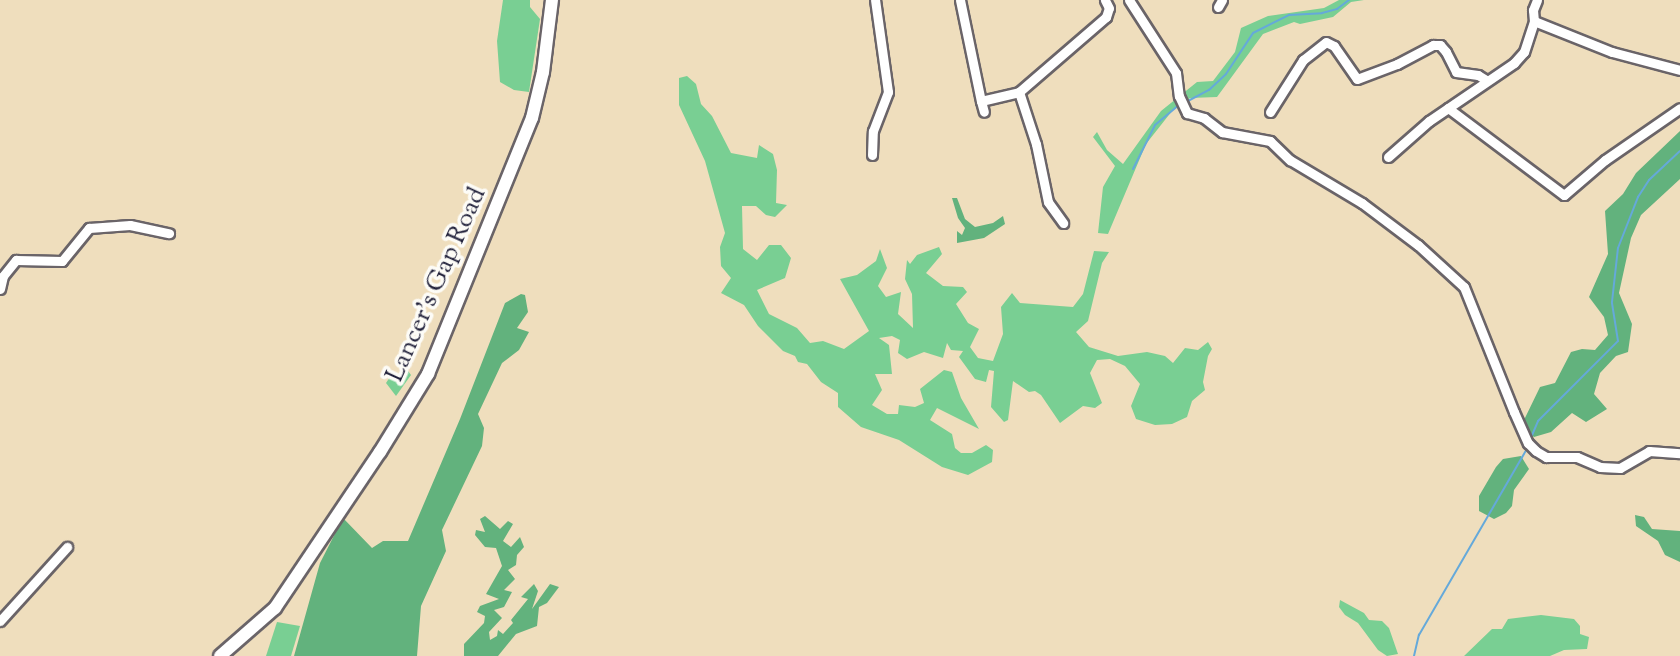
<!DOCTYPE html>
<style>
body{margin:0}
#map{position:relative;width:1680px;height:656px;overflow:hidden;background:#efdebd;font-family:"Sorts Mill Goudy",serif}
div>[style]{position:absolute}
.green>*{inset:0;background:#79cf93}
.forest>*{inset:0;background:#62b27d}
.stream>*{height:2px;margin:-1px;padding:0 1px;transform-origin:1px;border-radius:1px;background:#65a9da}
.roads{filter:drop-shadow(2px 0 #6a6468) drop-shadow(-2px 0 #6a6468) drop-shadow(0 2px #6a6468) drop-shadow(0 -2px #6a6468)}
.minor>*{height:9px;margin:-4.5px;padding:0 4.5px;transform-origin:4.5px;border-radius:4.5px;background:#fff}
.secondary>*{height:12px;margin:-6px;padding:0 6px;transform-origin:6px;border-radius:6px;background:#fff}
span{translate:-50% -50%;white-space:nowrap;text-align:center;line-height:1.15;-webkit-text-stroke:7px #fdfcf7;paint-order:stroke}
.street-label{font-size:26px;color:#22223b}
</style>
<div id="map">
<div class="green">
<i style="clip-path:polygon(503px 0,530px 0,530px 7px,540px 19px,529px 92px,514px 90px,500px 82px,497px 41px)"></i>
<i style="clip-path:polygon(1339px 0,1364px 0,1351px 2px,1333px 17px,1300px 24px,1294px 22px,1263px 34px,1217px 97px,1190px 98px,1172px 111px,1146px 144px,1108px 234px,1098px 233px,1103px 187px,1115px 166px,1093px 137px,1097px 132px,1107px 150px,1123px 164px,1161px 111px,1197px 82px,1213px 81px,1235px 52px,1241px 28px,1268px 16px,1324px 8px)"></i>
<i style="clip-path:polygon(687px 76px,696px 84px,701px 104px,712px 116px,731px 153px,757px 158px,759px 145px,773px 154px,777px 170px,776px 203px,787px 205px,775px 217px,766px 215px,756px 206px,742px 206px,743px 249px,757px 260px,769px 245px,781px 245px,791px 258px,785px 278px,757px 290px,769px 314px,797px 328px,810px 343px,823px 341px,844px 349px,869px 331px,840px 279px,857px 275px,876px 261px,880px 249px,887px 268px,878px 286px,886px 297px,901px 292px,898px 314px,913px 328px,912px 294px,905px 279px,907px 260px,910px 264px,917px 255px,939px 247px,942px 254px,926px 273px,943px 286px,963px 287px,967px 292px,956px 304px,968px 323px,979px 329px,970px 347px,978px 358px,993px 361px,1003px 334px,1001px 307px,1012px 293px,1020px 303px,1073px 307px,1083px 294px,1094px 251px,1109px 252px,1102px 263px,1088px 321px,1076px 332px,1089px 347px,1118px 356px,1147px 352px,1165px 356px,1173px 363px,1185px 348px,1198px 350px,1208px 342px,1212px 349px,1208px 356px,1203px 382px,1205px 390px,1192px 401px,1187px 417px,1172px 424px,1155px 425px,1136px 419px,1131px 406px,1140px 384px,1125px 366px,1110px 359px,1097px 360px,1090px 373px,1102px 403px,1095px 408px,1083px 406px,1060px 423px,1041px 395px,1035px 391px,1029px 392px,1013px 381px,1008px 420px,1004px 422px,991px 407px,994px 371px,989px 370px,986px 382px,975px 379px,959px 357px,963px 351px,951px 350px,947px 343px,943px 358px,924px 352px,907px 359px,898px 353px,900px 340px,892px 336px,879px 338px,889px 345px,892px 374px,875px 374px,882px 390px,872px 405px,887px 414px,898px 414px,899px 405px,915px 407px,924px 403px,920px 389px,944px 370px,952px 372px,961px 398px,979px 429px,937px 408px,930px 420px,952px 434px,955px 448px,961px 453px,972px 453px,986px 445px,993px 450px,992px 462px,968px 475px,942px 467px,899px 440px,861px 427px,838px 407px,838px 393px,821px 382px,807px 364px,798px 362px,795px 356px,783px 351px,758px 326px,744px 305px,721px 293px,731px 278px,721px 266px,720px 247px,725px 233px,705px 161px,679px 105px,679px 78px)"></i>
<i style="clip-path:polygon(408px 371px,411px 375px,396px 396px,386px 383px,390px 377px)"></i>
<i style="clip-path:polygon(1340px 600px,1364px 613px,1369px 620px,1382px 621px,1389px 628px,1398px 654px,1387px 656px,1378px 650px,1358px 623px,1345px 615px,1339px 607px)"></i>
<i style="clip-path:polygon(1541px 615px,1574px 619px,1580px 626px,1580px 634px,1589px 637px,1587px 649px,1564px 650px,1550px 656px,1464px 656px,1492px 629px,1502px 629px,1508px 619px)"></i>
<i style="clip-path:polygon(277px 622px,300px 626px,291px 656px,266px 656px)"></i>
</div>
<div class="forest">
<i style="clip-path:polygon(1680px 131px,1680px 179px,1641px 215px,1631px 238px,1619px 293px,1632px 324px,1628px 352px,1616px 356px,1600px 373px,1594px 394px,1607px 409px,1586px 422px,1572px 413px,1551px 432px,1534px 437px,1529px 433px,1524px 420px,1540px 387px,1555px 383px,1571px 352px,1582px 349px,1595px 350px,1608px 335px,1604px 317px,1589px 297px,1608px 254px,1605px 211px,1623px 194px,1636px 173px)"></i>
<i style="clip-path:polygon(952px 198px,957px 198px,965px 219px,975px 227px,993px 223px,1003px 216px,1005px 224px,984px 238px,957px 243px,957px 231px,962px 235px,965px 228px,958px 218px)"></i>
<i style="clip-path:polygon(521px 294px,525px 295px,528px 312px,517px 328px,529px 332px,519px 350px,502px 363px,478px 414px,484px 428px,482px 446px,442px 530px,446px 551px,421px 606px,417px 656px,294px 656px,320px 563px,343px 518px,372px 548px,383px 541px,408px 541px,460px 419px,505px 303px)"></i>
<i style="clip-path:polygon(1521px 456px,1529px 469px,1514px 490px,1512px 506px,1506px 513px,1494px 519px,1479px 511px,1479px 496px,1496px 467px,1503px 459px)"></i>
<i style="clip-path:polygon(1635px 515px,1644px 517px,1652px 529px,1680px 531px,1680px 562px,1665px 555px,1658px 541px,1636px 526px)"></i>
<i style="clip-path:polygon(485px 516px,500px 529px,508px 521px,513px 524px,503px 541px,511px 547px,520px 537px,524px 547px,517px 555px,516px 565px,508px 570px,515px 579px,504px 590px,512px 592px,504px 607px,494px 610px,502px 618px,489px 632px,490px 640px,497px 636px,498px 630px,503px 634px,513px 623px,511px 620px,528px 599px,521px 597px,534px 584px,538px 591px,532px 609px,550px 584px,559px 587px,547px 603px,539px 607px,537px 626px,516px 634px,498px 656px,464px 656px,464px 644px,484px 623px,485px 616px,477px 612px,480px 606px,499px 599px,486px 594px,502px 566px,496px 548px,485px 547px,475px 535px,476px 530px,485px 532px,480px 519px)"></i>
</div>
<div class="stream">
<i style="left:1186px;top:102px;width:26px;rotate:-28deg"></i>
<i style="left:1209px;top:90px;width:23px;rotate:-43deg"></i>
<i style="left:1226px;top:74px;width:49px;rotate:-56.6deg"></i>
<i style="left:1253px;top:33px;width:40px;rotate:-26.6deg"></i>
<i style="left:1289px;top:15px;width:33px;rotate:-3deg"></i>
<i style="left:1322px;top:13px;width:16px;rotate:-15deg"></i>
<i style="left:1337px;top:9px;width:15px;rotate:-37deg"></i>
<i style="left:1133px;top:169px;width:49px;rotate:-63.4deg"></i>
<i style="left:1155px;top:125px;width:30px;rotate:-40deg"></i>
<i style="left:1530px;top:440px;width:21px;rotate:-67deg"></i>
<i style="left:1538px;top:421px;width:113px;rotate:-45deg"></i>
<i style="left:1618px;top:341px;width:39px;rotate:-99deg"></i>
<i style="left:1612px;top:302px;width:54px;rotate:-83.7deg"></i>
<i style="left:1618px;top:248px;width:55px;rotate:-68.6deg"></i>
<i style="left:1638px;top:197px;width:20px;rotate:-57deg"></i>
<i style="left:1649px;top:180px;width:42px;rotate:-43.1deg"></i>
<i style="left:1414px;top:656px;width:22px;rotate:-77deg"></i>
<i style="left:1419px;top:635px;width:215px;rotate:-59.9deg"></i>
</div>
<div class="roads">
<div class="minor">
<i style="left:960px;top:0;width:103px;rotate:78.3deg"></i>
<i style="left:981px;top:101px;width:39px;rotate:-13deg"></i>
<i style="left:1019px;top:92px;width:55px;rotate:71.9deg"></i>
<i style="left:1036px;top:144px;width:59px;rotate:78.3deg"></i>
<i style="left:1048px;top:202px;width:26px;rotate:54deg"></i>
<i style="left:1129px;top:0;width:87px;rotate:57.2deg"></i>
<i style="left:1176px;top:73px;width:23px;rotate:83deg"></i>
<i style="left:1179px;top:96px;width:19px;rotate:65deg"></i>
<i style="left:1187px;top:113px;width:18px;rotate:16deg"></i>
<i style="left:1204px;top:118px;width:23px;rotate:38deg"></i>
<i style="left:1222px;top:132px;width:49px;rotate:10.6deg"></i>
<i style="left:1270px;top:141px;width:28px;rotate:44deg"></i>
<i style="left:1290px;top:160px;width:84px;rotate:30.8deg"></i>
<i style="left:1362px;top:203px;width:70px;rotate:36.9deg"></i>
<i style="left:1418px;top:245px;width:62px;rotate:42.4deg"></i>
<i style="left:1464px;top:287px;width:135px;rotate:68.2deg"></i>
<i style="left:1514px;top:412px;width:34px;rotate:66deg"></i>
<i style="left:1528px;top:443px;width:11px;rotate:45deg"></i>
<i style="left:1536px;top:451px;width:12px;rotate:31deg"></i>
<i style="left:1546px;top:457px;width:31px"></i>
<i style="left:1577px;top:457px;width:25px;rotate:23deg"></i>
<i style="left:1600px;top:467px;width:20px;rotate:3deg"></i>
<i style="left:1620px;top:468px;width:34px;rotate:-30deg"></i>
<i style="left:1649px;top:451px;width:31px;rotate:4deg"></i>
<i style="left:1537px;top:0;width:11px;rotate:112deg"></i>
<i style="left:1533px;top:10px;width:11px;rotate:85deg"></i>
<i style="left:1534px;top:21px;width:84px;rotate:21.7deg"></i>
<i style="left:1612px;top:52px;width:70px;rotate:14.8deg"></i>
<i style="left:1218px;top:7px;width:8px;rotate:-60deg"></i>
<i style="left:1019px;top:92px;width:115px;rotate:-40.8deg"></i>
<i style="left:1106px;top:17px;width:9px;rotate:-72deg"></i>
<i style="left:1109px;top:8px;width:9px;rotate:-117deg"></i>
<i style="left:981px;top:101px;width:11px;rotate:75deg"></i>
<i style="left:1448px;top:108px;width:145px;rotate:36.9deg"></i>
<i style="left:1564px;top:195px;width:54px;rotate:-40.5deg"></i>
<i style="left:1605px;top:160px;width:91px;rotate:-34.7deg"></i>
<i style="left:1270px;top:112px;width:62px;rotate:-57.6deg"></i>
<i style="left:1303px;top:60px;width:29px;rotate:-38deg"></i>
<i style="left:1326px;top:42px;width:9px;rotate:27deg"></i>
<i style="left:1334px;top:46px;width:40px;rotate:55.1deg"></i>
<i style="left:1357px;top:79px;width:43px;rotate:-20.6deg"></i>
<i style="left:1397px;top:64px;width:41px;rotate:-27.8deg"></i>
<i style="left:1433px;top:45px;width:7px"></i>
<i style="left:1440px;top:45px;width:9px;rotate:49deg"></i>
<i style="left:1446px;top:52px;width:22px;rotate:63deg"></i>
<i style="left:1456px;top:72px;width:22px;rotate:8deg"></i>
<i style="left:1478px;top:75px;width:9px;rotate:32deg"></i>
<i style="left:872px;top:155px;width:24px;rotate:-88deg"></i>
<i style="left:873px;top:131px;width:42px;rotate:-69deg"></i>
<i style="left:888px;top:92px;width:93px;rotate:-98deg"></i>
<i style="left:1388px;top:157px;width:55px;rotate:-41.3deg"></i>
<i style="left:1429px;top:121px;width:103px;rotate:-34.3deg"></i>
<i style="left:1514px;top:63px;width:15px;rotate:-48deg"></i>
<i style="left:1524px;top:52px;width:33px;rotate:-72deg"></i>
<i style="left:0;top:289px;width:13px;rotate:-77deg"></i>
<i style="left:3px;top:276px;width:21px;rotate:-51deg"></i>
<i style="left:16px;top:260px;width:46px;rotate:1.2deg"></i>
<i style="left:62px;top:261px;width:43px;rotate:-50.7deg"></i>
<i style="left:89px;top:228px;width:41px;rotate:-4.2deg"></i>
<i style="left:130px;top:225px;width:40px;rotate:12deg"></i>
<i style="left:0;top:621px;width:100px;rotate:-47.8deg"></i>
</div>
<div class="secondary">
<i style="left:220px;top:656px;width:73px;rotate:-41.1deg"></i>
<i style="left:275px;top:608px;width:188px;rotate:-56.1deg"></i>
<i style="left:380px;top:452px;width:92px;rotate:-58.4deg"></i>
<i style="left:428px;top:374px;width:276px;rotate:-67.9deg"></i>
<i style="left:532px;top:118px;width:47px;rotate:-76.6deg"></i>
<i style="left:543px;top:72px;width:73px;rotate:-82.9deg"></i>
</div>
</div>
<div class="street-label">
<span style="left:437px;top:285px;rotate:-66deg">Lancer's Gap Road</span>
</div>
</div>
